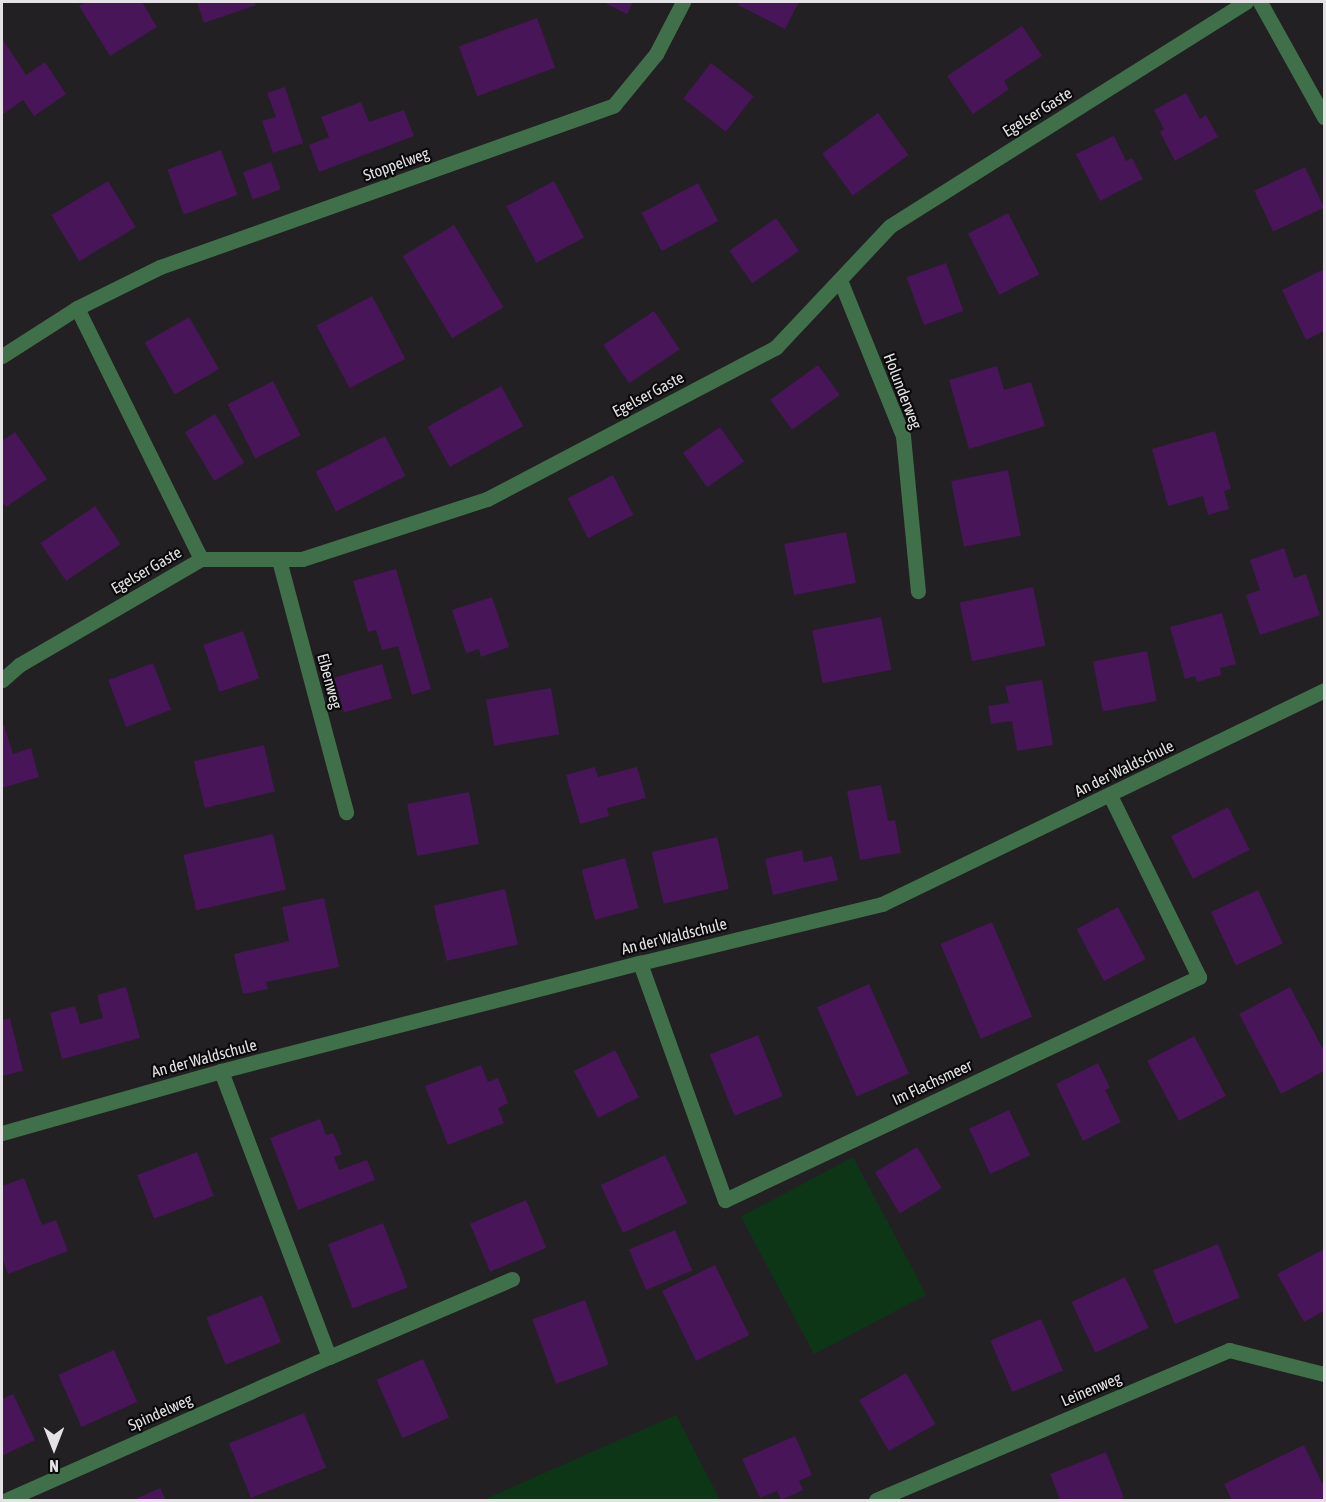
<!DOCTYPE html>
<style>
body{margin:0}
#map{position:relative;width:1326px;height:1502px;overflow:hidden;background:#222023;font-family:"Asap Condensed",sans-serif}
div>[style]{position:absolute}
.green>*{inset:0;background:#0d3617;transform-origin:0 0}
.building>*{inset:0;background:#471558;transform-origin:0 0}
.minor>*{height:15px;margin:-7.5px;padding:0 7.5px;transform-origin:7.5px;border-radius:7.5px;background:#407049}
span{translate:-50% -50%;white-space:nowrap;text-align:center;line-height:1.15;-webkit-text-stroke:4.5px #0b0a0b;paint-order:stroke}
.street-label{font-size:16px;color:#e4e2e4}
.frame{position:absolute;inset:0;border:3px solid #e4e2e4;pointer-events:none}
.north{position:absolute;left:24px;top:1418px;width:60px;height:60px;-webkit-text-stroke:4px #0b0a0b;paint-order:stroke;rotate:180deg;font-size:16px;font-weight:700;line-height:24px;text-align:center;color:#e4e2e4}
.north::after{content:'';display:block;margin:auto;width:21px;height:27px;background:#e4e2e4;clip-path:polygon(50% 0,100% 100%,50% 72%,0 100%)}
</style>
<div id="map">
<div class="green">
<i style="left:853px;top:1157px;width:156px;height:127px;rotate:62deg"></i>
<i style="clip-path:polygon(676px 1415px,720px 1500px,483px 1500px)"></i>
</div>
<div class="building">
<i style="clip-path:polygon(87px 2px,142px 2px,157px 27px,110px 56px,79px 6px)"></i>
<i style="clip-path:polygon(197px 2px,254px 2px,256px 5px,204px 23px)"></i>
<i style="clip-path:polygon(603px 2px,633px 2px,627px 14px)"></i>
<i style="clip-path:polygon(740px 2px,799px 2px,785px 29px,738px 5px)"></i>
<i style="left:537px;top:18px;width:53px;height:83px;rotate:70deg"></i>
<i style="clip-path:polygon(1022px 26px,1042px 56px,1004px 81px,1009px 89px,973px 114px,947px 76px)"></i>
<i style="clip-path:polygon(2px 38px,26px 75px,45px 62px,66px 94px,34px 116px,23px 100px,2px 115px)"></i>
<i style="left:711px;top:63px;width:54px;height:45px;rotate:38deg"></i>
<i style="clip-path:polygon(285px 87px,303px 143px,273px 153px,262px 121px,276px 117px,267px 93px)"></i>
<i style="clip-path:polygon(1186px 93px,1200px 119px,1206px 115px,1218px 137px,1175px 161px,1160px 132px,1164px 129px,1154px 110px)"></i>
<i style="clip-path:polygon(361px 102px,369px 122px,404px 110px,414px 136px,319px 172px,309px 145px,329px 137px,321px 117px)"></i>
<i style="left:878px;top:113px;width:52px;height:69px;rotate:54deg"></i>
<i style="clip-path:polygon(1114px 136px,1126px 161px,1132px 158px,1143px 179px,1100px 201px,1076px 154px)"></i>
<i style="left:221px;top:150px;width:48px;height:57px;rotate:70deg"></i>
<i style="left:271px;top:162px;width:29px;height:30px;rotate:70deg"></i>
<i style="left:1305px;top:167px;width:45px;height:56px;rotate:65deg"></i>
<i style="left:108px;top:181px;width:54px;height:66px;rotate:59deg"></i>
<i style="left:554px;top:181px;width:64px;height:54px;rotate:62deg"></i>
<i style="left:698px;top:183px;width:43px;height:64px;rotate:62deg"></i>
<i style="left:1008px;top:213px;width:69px;height:45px;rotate:63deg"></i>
<i style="left:776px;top:218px;width:40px;height:57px;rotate:55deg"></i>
<i style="left:454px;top:225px;width:96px;height:60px;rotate:59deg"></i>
<i style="left:946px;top:263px;width:51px;height:42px;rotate:70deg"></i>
<i style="clip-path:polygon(1324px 269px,1324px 331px,1306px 340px,1282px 290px)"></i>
<i style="left:372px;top:296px;width:71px;height:63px;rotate:62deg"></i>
<i style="left:654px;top:311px;width:46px;height:61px;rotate:56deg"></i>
<i style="left:189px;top:317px;width:60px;height:51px;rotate:60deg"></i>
<i style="left:818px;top:365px;width:37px;height:59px;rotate:54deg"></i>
<i style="clip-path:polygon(997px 366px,1004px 390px,1031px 382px,1045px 426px,969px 449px,949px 380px)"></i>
<i style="left:273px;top:381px;width:61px;height:51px;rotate:63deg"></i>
<i style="left:501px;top:386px;width:46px;height:84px;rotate:61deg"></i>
<i style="left:215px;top:414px;width:57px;height:35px;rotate:59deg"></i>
<i style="left:720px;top:427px;width:42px;height:45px;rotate:55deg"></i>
<i style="clip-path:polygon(1215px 431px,1231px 489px,1224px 491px,1229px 509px,1208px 515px,1203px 496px,1168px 506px,1152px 449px)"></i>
<i style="clip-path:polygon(15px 432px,47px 479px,6px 507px,2px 501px,2px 441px)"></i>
<i style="left:385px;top:436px;width:45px;height:78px;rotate:63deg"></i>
<i style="left:1008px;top:470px;width:67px;height:58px;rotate:79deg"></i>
<i style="left:613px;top:475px;width:45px;height:51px;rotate:63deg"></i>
<i style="left:95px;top:506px;width:46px;height:66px;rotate:56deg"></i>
<i style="left:846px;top:532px;width:52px;height:63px;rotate:79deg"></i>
<i style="clip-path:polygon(1284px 548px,1294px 578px,1306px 574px,1320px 615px,1260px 635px,1246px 595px,1260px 590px,1250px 560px)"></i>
<i style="clip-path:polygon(396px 569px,431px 689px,412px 695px,398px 646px,382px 650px,376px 630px,368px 632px,353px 581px)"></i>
<i style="left:1033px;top:587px;width:60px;height:75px;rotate:78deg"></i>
<i style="clip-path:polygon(492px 597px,509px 647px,481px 657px,479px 649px,466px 653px,452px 610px)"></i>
<i style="clip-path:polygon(1222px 613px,1236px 664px,1220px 668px,1221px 675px,1197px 682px,1195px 676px,1185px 679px,1170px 627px)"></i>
<i style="left:881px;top:617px;width:54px;height:70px;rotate:79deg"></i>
<i style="left:243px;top:631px;width:50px;height:42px;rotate:71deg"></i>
<i style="left:1147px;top:651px;width:51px;height:55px;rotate:79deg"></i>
<i style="left:153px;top:663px;width:50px;height:48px;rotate:69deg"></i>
<i style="left:382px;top:664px;width:36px;height:50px;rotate:74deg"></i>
<i style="clip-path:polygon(1042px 680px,1053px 745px,1017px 751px,1012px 721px,991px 724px,988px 706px,1009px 703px,1005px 686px)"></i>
<i style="left:551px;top:688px;width:47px;height:66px;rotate:80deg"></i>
<i style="clip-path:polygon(4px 725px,13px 754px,31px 748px,39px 777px,2px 788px,2px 726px)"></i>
<i style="left:264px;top:745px;width:48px;height:72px;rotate:77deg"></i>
<i style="clip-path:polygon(595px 767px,598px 777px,637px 767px,646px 798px,607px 808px,609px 816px,580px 824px,566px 775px)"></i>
<i style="clip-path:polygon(881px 785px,888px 821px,895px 820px,901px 853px,860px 860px,847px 791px)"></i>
<i style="left:469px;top:792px;width:53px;height:63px;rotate:79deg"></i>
<i style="left:1228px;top:807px;width:48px;height:64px;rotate:63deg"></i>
<i style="left:273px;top:834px;width:57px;height:92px;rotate:77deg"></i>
<i style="left:717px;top:837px;width:53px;height:67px;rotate:77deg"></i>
<i style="clip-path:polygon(802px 850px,804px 862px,832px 856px,838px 880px,773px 895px,765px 859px)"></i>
<i style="left:625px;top:858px;width:52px;height:45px;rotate:75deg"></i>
<i style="left:505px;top:889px;width:57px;height:73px;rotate:77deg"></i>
<i style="left:1258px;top:890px;width:59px;height:52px;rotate:65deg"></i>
<i style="clip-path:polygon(324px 898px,339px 967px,266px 982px,268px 989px,243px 994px,234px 954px,289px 941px,282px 907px)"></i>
<i style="left:1118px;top:907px;width:59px;height:47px;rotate:62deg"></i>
<i style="left:992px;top:922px;width:103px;height:56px;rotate:67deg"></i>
<i style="left:869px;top:984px;width:98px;height:57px;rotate:66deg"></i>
<i style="clip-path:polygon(126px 987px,140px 1038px,62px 1059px,50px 1013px,75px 1006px,80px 1024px,103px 1018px,97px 995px)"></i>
<i style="clip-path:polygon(1290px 987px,1324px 1051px,1324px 1071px,1281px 1094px,1239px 1014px)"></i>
<i style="clip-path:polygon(10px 1018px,23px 1071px,2px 1076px,2px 1020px)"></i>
<i style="left:758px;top:1035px;width:66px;height:52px;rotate:68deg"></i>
<i style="left:1194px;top:1036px;width:68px;height:53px;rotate:62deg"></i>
<i style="left:615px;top:1050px;width:53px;height:46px;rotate:63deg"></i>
<i style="clip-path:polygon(1098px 1063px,1110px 1088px,1105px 1090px,1121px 1122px,1083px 1141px,1056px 1084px)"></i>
<i style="clip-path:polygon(481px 1065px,488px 1082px,498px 1078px,508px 1103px,498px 1108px,504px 1123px,448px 1145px,425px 1086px)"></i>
<i style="left:1009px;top:1110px;width:50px;height:44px;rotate:65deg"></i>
<i style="clip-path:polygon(320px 1119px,326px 1135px,333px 1133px,342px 1154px,334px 1157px,339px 1170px,367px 1160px,375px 1180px,298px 1210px,270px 1138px)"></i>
<i style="left:917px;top:1147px;width:48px;height:49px;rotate:59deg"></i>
<i style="left:197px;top:1152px;width:47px;height:64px;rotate:69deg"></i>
<i style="left:665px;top:1155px;width:53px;height:71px;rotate:65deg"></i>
<i style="clip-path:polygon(24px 1178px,42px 1225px,56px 1220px,68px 1251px,8px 1274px,2px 1257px,2px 1186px)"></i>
<i style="left:526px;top:1200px;width:52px;height:61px;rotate:67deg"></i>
<i style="left:383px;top:1223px;width:69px;height:59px;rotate:69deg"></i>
<i style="left:675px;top:1230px;width:44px;height:50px;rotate:67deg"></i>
<i style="left:1218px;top:1244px;width:58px;height:70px;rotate:68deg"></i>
<i style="clip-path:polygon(1322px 1250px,1324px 1254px,1324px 1311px,1304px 1322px,1277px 1274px)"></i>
<i style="left:715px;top:1265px;width:78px;height:59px;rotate:64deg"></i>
<i style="left:1125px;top:1277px;width:56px;height:59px;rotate:65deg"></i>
<i style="left:262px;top:1295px;width:51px;height:60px;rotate:68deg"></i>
<i style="left:585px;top:1300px;width:69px;height:56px;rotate:70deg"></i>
<i style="left:1041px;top:1319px;width:56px;height:55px;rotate:67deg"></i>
<i style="left:114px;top:1350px;width:57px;height:61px;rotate:66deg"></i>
<i style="left:423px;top:1359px;width:64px;height:51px;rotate:66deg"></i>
<i style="left:906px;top:1373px;width:59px;height:54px;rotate:60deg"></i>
<i style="clip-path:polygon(13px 1394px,35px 1440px,2px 1456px,2px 1399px)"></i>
<i style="left:304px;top:1413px;width:59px;height:81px;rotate:68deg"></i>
<i style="clip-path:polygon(795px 1436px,812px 1475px,799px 1481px,803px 1490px,781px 1500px,777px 1491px,760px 1498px,742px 1459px)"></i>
<i style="clip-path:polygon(1304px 1445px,1324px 1487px,1324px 1500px,1232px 1500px,1224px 1484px)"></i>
<i style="clip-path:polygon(1106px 1452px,1124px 1498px,1117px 1500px,1060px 1500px,1050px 1474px)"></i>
<i style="clip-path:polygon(160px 1488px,166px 1500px,133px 1500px)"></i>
</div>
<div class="minor">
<i style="left:1260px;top:2px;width:132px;rotate:60.9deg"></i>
<i style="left:840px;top:280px;width:168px;rotate:68deg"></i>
<i style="left:903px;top:436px;width:156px;rotate:84.5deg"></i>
<i style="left:77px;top:308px;width:280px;rotate:63.7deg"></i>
<i style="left:2px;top:356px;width:89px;rotate:-32.6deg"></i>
<i style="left:77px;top:308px;width:93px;rotate:-26.3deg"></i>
<i style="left:160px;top:267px;width:482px;rotate:-19.6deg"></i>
<i style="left:614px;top:105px;width:66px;rotate:-50.5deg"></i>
<i style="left:656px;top:54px;width:59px;rotate:-62.6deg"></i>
<i style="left:279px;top:560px;width:261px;rotate:75.1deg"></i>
<i style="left:2px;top:680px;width:23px;rotate:-41deg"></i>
<i style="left:19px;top:665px;width:211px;rotate:-30.2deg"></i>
<i style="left:201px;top:559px;width:101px"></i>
<i style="left:302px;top:559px;width:194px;rotate:-18deg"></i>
<i style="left:487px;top:499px;width:327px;rotate:-27.7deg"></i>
<i style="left:776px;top:347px;width:166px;rotate:-46.7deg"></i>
<i style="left:890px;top:226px;width:421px;rotate:-32.2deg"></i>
<i style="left:640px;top:963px;width:252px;rotate:70.3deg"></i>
<i style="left:725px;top:1200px;width:524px;rotate:-25.2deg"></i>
<i style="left:1199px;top:977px;width:203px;rotate:-116.1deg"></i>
<i style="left:2px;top:1133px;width:228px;rotate:-15.8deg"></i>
<i style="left:221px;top:1071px;width:433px;rotate:-14.5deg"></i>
<i style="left:640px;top:963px;width:249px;rotate:-13.7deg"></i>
<i style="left:882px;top:904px;width:491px;rotate:-25.8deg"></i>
<i style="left:329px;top:1357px;width:199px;rotate:-23.1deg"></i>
<i style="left:6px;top:1500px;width:353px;rotate:-23.9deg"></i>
<i style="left:329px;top:1357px;width:306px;rotate:-110.7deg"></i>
<i style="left:876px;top:1500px;width:384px;rotate:-23deg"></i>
<i style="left:1229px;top:1350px;width:98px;rotate:14.2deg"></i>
</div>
<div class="street-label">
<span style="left:1037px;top:112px;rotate:-32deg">Egelser Gaste</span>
<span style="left:396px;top:164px;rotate:-20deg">Stoppelweg</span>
<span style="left:903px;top:391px;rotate:69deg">Holunderweg</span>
<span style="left:648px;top:394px;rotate:-28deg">Egelser Gaste</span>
<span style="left:146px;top:570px;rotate:-30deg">Egelser Gaste</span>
<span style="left:330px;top:681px;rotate:75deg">Eibenweg</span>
<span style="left:1124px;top:768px;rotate:-26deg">An der Waldschule</span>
<span style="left:674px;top:936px;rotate:-14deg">An der Waldschule</span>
<span style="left:204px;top:1058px;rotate:-15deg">An der Waldschule</span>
<span style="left:932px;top:1082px;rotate:-25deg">Im Flachsmeer</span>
<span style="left:1091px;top:1389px;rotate:-23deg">Leinenweg</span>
<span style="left:160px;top:1412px;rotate:-24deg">Spindelweg</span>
</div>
<div class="frame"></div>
<div class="north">N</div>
</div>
